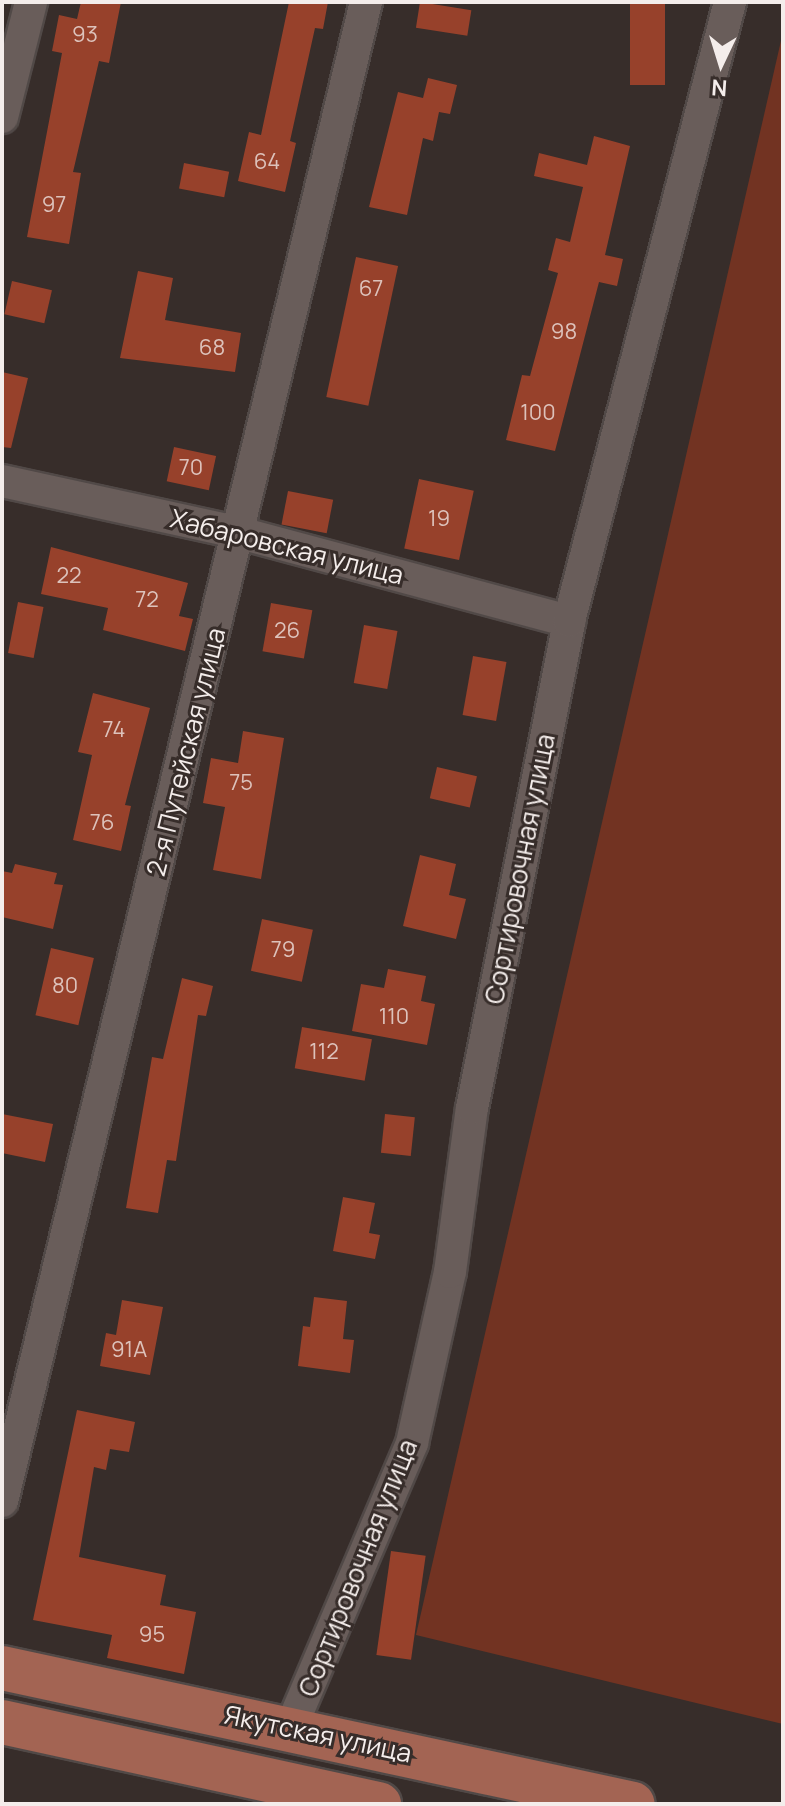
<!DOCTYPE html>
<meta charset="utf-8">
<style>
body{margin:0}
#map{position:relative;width:785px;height:1806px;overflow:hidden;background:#372d2a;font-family:Manrope,sans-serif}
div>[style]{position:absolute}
.green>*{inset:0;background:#723322}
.building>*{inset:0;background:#97412b;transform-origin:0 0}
.roads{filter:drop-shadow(2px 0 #514947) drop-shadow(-2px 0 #514947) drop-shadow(0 2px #514947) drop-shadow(0 -2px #514947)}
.minor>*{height:32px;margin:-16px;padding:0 16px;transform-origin:16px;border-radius:16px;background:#695d5a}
.primary>*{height:44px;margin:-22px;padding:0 22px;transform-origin:22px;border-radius:22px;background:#a36453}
span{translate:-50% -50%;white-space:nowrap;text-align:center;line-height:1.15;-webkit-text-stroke:6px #372d2a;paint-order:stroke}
.number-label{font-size:22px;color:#ddc2bb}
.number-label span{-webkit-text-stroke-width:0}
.street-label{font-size:26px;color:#f4edeb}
.frame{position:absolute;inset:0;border:4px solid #f4edeb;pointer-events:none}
.north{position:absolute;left:681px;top:24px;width:80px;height:80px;-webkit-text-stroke:6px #372d2a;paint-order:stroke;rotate:184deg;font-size:22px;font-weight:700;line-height:32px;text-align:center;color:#f4edeb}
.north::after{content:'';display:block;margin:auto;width:28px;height:36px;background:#f4edeb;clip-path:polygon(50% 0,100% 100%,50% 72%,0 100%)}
</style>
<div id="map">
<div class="green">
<i style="clip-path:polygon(783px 32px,783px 1724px,416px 1635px)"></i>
</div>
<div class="building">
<i style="clip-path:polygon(81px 2px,121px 2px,109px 63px,99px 61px,73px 172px,81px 173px,69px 244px,27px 237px,62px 53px,52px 51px,59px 15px,77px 19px)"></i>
<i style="clip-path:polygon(289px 2px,328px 2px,323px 29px,315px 28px,290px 141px,296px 143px,285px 192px,238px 181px,249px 132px,261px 135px)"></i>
<i style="left:420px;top:2px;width:52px;height:26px;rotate:9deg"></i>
<i style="left:630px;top:2px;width:35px;height:83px"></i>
<i style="clip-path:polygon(428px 78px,457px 85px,450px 114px,439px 112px,433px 141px,423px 138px,407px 215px,369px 207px,398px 92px,423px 98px)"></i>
<i style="clip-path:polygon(594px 136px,630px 146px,605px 255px,623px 259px,617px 286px,599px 282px,555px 451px,506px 440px,522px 375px,530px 376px,558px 273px,548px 270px,556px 238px,570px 242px,583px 187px,534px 176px,539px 153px,587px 165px)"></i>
<i style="left:184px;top:163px;width:46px;height:26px;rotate:11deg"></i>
<i style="left:356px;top:257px;width:43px;height:143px;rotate:12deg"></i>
<i style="clip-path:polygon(138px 271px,173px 278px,165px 320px,241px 333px,235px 372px,120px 358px)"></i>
<i style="left:12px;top:281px;width:41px;height:34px;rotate:13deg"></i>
<i style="clip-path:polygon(2px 372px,28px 378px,11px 448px,2px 447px)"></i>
<i style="left:174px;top:447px;width:43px;height:35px;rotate:12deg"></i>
<i style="left:419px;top:479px;width:56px;height:71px;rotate:12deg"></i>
<i style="left:288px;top:491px;width:46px;height:34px;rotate:11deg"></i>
<i style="clip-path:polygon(51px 547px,188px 583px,179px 616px,193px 619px,185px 651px,103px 630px,108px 608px,41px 594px)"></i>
<i style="left:18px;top:602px;width:26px;height:52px;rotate:11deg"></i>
<i style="left:271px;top:603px;width:42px;height:49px;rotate:10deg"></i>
<i style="left:364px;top:625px;width:34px;height:59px;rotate:10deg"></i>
<i style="left:473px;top:656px;width:34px;height:60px;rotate:10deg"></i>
<i style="clip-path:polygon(93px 693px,150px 708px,125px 805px,131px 806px,121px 851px,73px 840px,92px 755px,78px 752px)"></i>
<i style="clip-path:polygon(243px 731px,284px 738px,261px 879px,213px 870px,225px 807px,203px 803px,211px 758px,238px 763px)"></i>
<i style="left:437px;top:767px;width:41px;height:32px;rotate:13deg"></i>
<i style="clip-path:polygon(420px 855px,456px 864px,449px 895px,466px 899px,456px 939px,403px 926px)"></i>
<i style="clip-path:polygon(15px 864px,57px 873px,54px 884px,63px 885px,53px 929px,2px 917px,2px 871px,12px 873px)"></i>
<i style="left:262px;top:919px;width:52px;height:53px;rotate:12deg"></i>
<i style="left:51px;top:948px;width:44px;height:69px;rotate:13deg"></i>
<i style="clip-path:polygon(388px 969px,426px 976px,421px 1001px,435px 1004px,427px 1045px,352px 1031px,361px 984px,384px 988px)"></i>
<i style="clip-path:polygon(182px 978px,213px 986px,206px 1016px,198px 1015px,176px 1161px,167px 1160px,158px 1213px,126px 1208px,152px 1057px,163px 1059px)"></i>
<i style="left:302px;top:1027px;width:71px;height:42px;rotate:10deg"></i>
<i style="clip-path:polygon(2px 1114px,53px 1124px,45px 1162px,2px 1153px)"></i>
<i style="left:385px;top:1114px;width:30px;height:39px;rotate:6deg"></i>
<i style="clip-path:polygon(343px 1197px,375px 1203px,369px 1233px,380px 1235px,375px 1259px,333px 1251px)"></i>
<i style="clip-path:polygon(314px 1297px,347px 1301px,343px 1339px,354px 1340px,350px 1373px,298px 1366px,303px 1326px,310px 1327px)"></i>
<i style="clip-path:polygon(122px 1300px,163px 1307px,150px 1375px,100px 1366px,106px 1333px,116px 1335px)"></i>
<i style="clip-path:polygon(77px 1410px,135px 1422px,129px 1452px,110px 1449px,106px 1470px,94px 1467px,79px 1557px,166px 1575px,160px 1605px,196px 1612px,184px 1674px,107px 1658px,112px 1635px,33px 1620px)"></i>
<i style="left:391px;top:1551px;width:35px;height:105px;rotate:8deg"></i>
</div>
<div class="roads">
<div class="minor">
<i style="left:2px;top:117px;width:119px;rotate:-75.8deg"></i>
<i style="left:2px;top:481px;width:244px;rotate:12.3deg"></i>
<i style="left:240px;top:533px;width:341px;rotate:15deg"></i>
<i style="left:2px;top:1501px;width:1543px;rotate:-76.35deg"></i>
<i style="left:291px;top:1727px;width:309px;rotate:-66.9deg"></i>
<i style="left:412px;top:1443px;width:175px;rotate:-77.5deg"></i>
<i style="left:450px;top:1272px;width:165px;rotate:-82.4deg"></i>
<i style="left:472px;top:1108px;width:497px;rotate:-78.7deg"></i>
<i style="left:569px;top:621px;width:640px;rotate:-75.42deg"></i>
</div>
<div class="primary">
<i style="left:2px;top:1668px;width:645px;rotate:12.16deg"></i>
<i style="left:2px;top:1722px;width:386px;rotate:12.3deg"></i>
</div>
</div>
<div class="number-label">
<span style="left:85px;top:35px">93</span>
<span style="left:267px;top:162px">64</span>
<span style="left:54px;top:205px">97</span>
<span style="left:371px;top:289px">67</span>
<span style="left:564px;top:332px">98</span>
<span style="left:212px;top:348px">68</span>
<span style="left:538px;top:413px">100</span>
<span style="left:191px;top:468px">70</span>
<span style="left:439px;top:519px">19</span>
<span style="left:69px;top:576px">22</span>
<span style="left:147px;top:600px">72</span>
<span style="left:287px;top:631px">26</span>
<span style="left:114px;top:730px">74</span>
<span style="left:241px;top:783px">75</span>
<span style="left:102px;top:823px">76</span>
<span style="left:283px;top:950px">79</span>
<span style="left:65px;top:986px">80</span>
<span style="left:394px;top:1017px">110</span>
<span style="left:324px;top:1052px">112</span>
<span style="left:129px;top:1350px">91А</span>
<span style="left:152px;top:1635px">95</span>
</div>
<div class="street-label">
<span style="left:287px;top:547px;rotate:14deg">Хабаровская улица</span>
<span style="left:186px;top:752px;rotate:-76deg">2-я Путейская улица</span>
<span style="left:520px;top:869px;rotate:-79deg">Сортировочная улица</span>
<span style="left:358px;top:1568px;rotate:-68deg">Сортировочная улица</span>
<span style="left:318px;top:1734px;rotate:12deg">Якутская улица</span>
</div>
<div class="frame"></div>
<div class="north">N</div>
</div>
